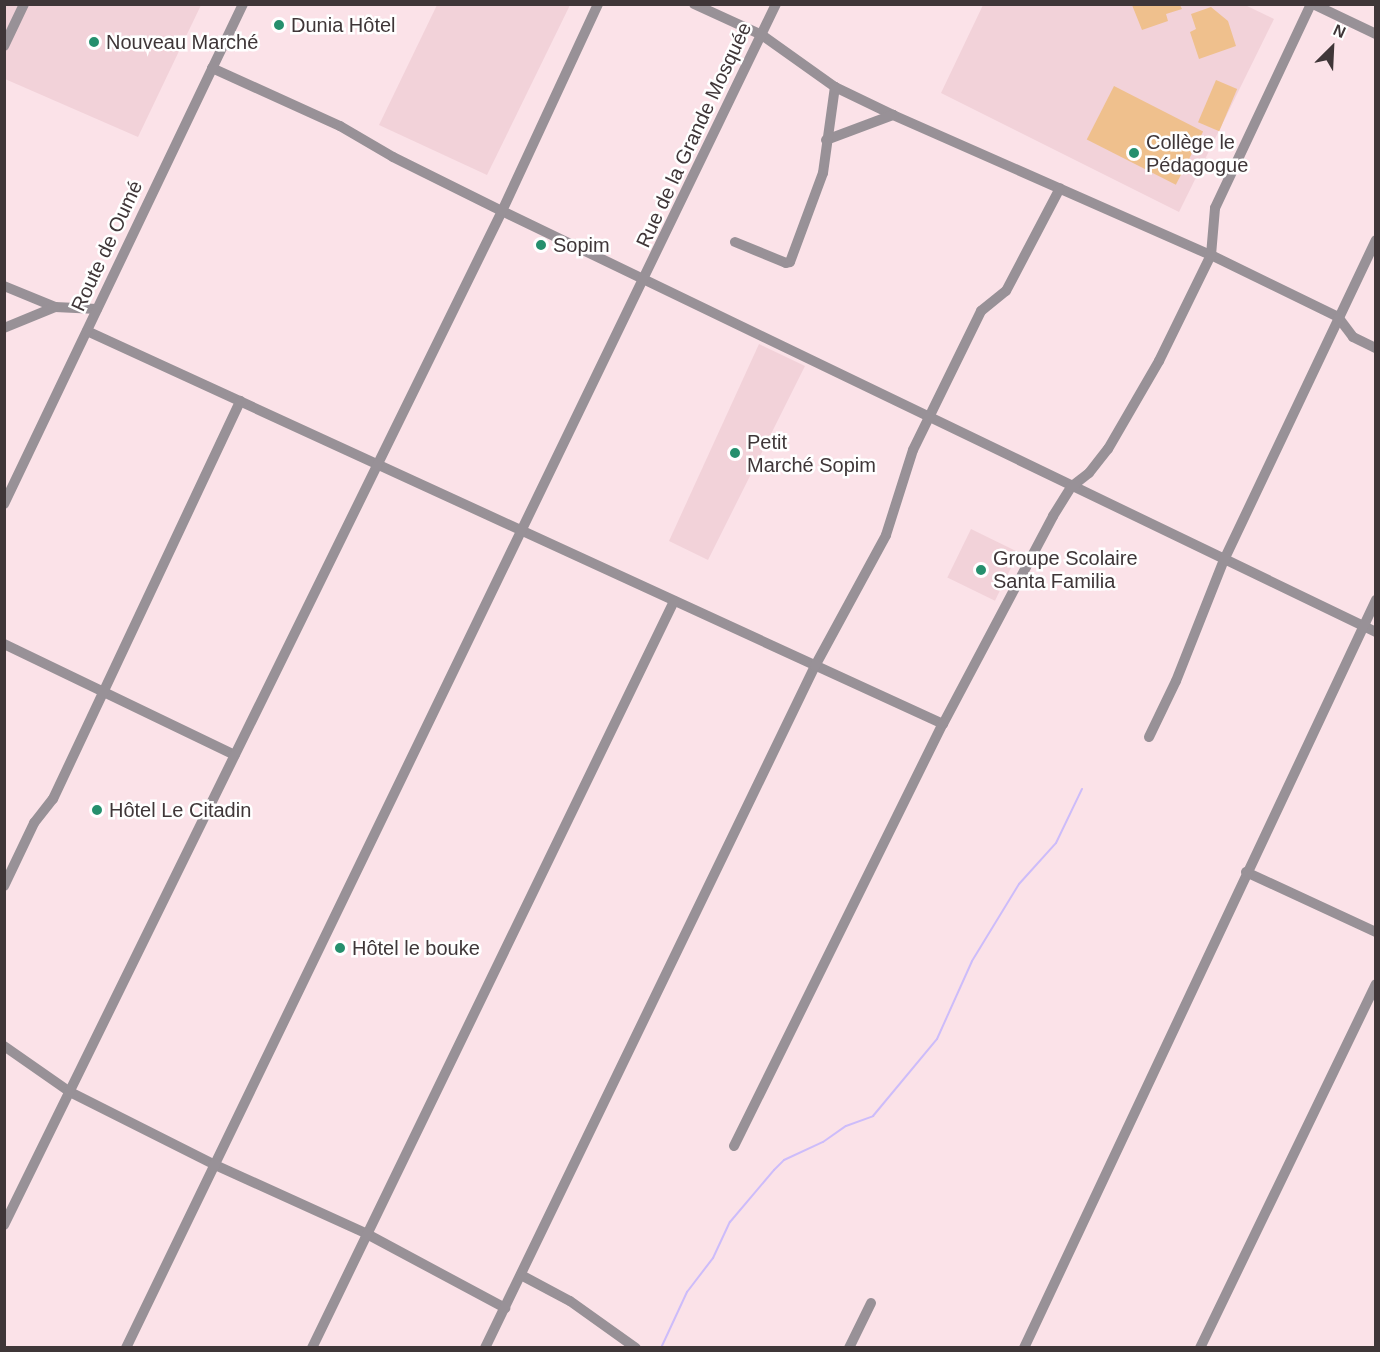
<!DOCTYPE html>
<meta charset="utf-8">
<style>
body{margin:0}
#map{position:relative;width:1380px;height:1352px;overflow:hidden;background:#fbe2e8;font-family:Helvetica,sans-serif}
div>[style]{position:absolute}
.built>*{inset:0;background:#f2d2d9;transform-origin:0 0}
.green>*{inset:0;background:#efc08d;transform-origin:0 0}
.stream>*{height:2px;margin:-1px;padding:0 1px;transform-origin:1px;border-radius:1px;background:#cdbcfa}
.minor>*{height:10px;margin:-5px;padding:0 5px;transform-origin:5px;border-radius:5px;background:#989197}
.dots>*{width:16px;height:16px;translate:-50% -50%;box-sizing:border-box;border:3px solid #fff;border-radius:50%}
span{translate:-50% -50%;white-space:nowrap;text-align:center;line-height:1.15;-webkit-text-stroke:5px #fff;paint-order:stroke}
.poi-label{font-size:20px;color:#3f3638}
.left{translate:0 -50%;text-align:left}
.street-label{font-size:20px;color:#3f3638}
.frame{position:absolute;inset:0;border:6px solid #3f3638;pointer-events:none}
.north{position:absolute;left:1302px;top:18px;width:60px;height:60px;-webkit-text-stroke:4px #fff;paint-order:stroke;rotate:24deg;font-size:16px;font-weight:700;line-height:24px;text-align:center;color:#3f3638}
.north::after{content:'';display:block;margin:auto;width:21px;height:27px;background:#3f3638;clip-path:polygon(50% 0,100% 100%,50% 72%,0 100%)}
</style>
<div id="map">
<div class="built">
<i style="clip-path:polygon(5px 5px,201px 5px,138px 137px,5px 79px)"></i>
<i style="clip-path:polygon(437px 5px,570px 5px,487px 175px,379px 125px)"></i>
<i style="clip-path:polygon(983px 5px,1245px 5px,1274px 19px,1179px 212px,941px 93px)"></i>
<i style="clip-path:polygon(759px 344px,805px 366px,708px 560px,669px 541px)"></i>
<i style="left:971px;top:529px;width:53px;height:54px;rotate:26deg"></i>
</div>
<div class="green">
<i style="clip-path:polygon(1132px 5px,1180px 5px,1182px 9px,1166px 14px,1168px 21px,1142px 30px)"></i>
<i style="clip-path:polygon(1211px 7px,1228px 21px,1236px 46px,1199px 59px,1190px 32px,1196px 29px,1191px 14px)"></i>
<i style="left:1216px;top:80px;width:23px;height:46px;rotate:23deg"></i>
<i style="left:1114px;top:86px;width:100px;height:60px;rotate:27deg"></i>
</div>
<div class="stream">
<i style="left:661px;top:1348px;width:62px;rotate:-65.1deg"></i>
<i style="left:687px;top:1292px;width:43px;rotate:-52.6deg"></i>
<i style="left:713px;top:1258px;width:40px;rotate:-65deg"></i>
<i style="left:730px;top:1222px;width:68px;rotate:-49.8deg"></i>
<i style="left:774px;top:1170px;width:14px;rotate:-45deg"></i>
<i style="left:784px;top:1160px;width:43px;rotate:-24.8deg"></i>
<i style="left:823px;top:1142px;width:28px;rotate:-35deg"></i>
<i style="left:846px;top:1126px;width:29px;rotate:-20deg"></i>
<i style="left:873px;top:1116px;width:100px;rotate:-50.3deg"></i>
<i style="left:937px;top:1039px;width:85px;rotate:-65.8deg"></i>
<i style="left:972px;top:961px;width:90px;rotate:-58.6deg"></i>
<i style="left:1019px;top:884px;width:55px;rotate:-47.9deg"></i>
<i style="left:1056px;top:843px;width:60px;rotate:-64.3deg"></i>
</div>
<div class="minor">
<i style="left:694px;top:4px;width:75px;rotate:24.5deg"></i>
<i style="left:762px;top:35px;width:90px;rotate:35.5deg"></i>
<i style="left:835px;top:87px;width:64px;rotate:25.8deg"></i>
<i style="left:893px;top:115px;width:347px;rotate:23.8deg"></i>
<i style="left:1211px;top:255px;width:141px;rotate:26deg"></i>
<i style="left:1338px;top:317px;width:25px;rotate:53deg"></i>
<i style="left:1353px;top:337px;width:25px;rotate:26deg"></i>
<i style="left:1313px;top:4px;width:70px;rotate:25.5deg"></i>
<i style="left:4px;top:46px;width:47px;rotate:-64.5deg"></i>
<i style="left:212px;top:68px;width:141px;rotate:24.4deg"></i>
<i style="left:340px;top:126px;width:61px;rotate:30.3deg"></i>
<i style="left:393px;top:157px;width:122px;rotate:26.4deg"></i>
<i style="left:502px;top:211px;width:970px;rotate:25.72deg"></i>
<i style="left:826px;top:140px;width:72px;rotate:-20.5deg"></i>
<i style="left:735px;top:242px;width:55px;rotate:22.4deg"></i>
<i style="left:786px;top:263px;width:4px;rotate:-14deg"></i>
<i style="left:790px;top:262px;width:95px;rotate:-69.7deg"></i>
<i style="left:823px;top:173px;width:87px;rotate:-82.1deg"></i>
<i style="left:4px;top:286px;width:55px;rotate:22.4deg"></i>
<i style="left:55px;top:307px;width:42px;rotate:2.7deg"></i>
<i style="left:4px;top:328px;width:55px;rotate:-22.4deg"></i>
<i style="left:87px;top:331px;width:942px;rotate:24.66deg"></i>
<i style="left:4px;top:504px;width:554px;rotate:-64.45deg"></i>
<i style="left:4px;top:644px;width:256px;rotate:25.7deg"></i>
<i style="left:1149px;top:737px;width:62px;rotate:-64.3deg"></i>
<i style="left:1176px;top:681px;width:130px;rotate:-68.4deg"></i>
<i style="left:1224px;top:560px;width:354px;rotate:-64.6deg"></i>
<i style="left:1246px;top:872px;width:143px;rotate:24.8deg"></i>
<i style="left:4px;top:886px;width:70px;rotate:-64.5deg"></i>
<i style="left:34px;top:823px;width:31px;rotate:-52deg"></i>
<i style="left:53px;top:799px;width:440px;rotate:-64.8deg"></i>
<i style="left:4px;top:1046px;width:80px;rotate:34.9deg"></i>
<i style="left:70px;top:1092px;width:160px;rotate:26.7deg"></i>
<i style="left:213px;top:1164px;width:169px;rotate:24.4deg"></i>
<i style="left:367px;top:1234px;width:157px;rotate:28.2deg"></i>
<i style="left:734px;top:1146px;width:471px;rotate:-63.7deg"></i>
<i style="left:943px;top:724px;width:235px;rotate:-62.1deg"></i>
<i style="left:1053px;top:516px;width:34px;rotate:-58deg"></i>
<i style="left:1071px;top:487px;width:23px;rotate:-38deg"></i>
<i style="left:1089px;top:473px;width:31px;rotate:-52deg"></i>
<i style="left:1108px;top:449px;width:102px;rotate:-59.9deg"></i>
<i style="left:1159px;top:361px;width:118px;rotate:-63.9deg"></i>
<i style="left:1211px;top:255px;width:47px;rotate:-85.1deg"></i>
<i style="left:1215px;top:208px;width:225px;rotate:-64.8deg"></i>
<i style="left:4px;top:1225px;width:1130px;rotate:-63.84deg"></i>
<i style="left:502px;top:211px;width:228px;rotate:-65.1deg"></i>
<i style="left:521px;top:1275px;width:55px;rotate:28deg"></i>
<i style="left:570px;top:1301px;width:81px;rotate:35.5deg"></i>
<i style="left:126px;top:1348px;width:1493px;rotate:-64.19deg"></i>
<i style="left:312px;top:1348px;width:830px;rotate:-64.14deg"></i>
<i style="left:485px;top:1348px;width:758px;rotate:-64.18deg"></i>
<i style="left:815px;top:666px;width:149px;rotate:-61.5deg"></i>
<i style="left:886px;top:535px;width:89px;rotate:-72.4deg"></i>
<i style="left:913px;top:450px;width:155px;rotate:-63.9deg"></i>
<i style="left:981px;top:311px;width:32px;rotate:-39deg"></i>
<i style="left:1006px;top:291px;width:116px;rotate:-62.3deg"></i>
<i style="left:849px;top:1348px;width:50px;rotate:-63.9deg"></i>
<i style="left:1024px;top:1348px;width:827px;rotate:-64.8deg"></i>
<i style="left:1200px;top:1348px;width:404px;rotate:-64.2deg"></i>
</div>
<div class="dots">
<i style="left:279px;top:25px;background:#258f6d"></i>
<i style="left:94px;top:42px;background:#258f6d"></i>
<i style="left:1134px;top:153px;background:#258f6d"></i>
<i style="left:541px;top:245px;background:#258f6d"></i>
<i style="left:735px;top:453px;background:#258f6d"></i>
<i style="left:981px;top:570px;background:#258f6d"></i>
<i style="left:97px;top:810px;background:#258f6d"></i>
<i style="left:340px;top:948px;background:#258f6d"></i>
</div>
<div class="poi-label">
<span class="left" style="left:291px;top:25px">Dunia Hôtel</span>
<span class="left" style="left:106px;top:42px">Nouveau Marché</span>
<span class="left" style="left:1146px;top:154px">Collège le<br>Pédagogue</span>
<span class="left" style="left:553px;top:245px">Sopim</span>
<span class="left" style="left:747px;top:454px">Petit<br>Marché Sopim</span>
<span class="left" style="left:993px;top:570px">Groupe Scolaire<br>Santa Familia</span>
<span class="left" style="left:109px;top:810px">Hôtel Le Citadin</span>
<span class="left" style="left:352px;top:948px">Hôtel le bouke</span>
</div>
<div class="street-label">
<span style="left:694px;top:135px;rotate:-65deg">Rue de la Grande Mosquée</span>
<span style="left:107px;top:246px;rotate:-65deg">Route de Oumé</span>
</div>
<div class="frame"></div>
<div class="north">N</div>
</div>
